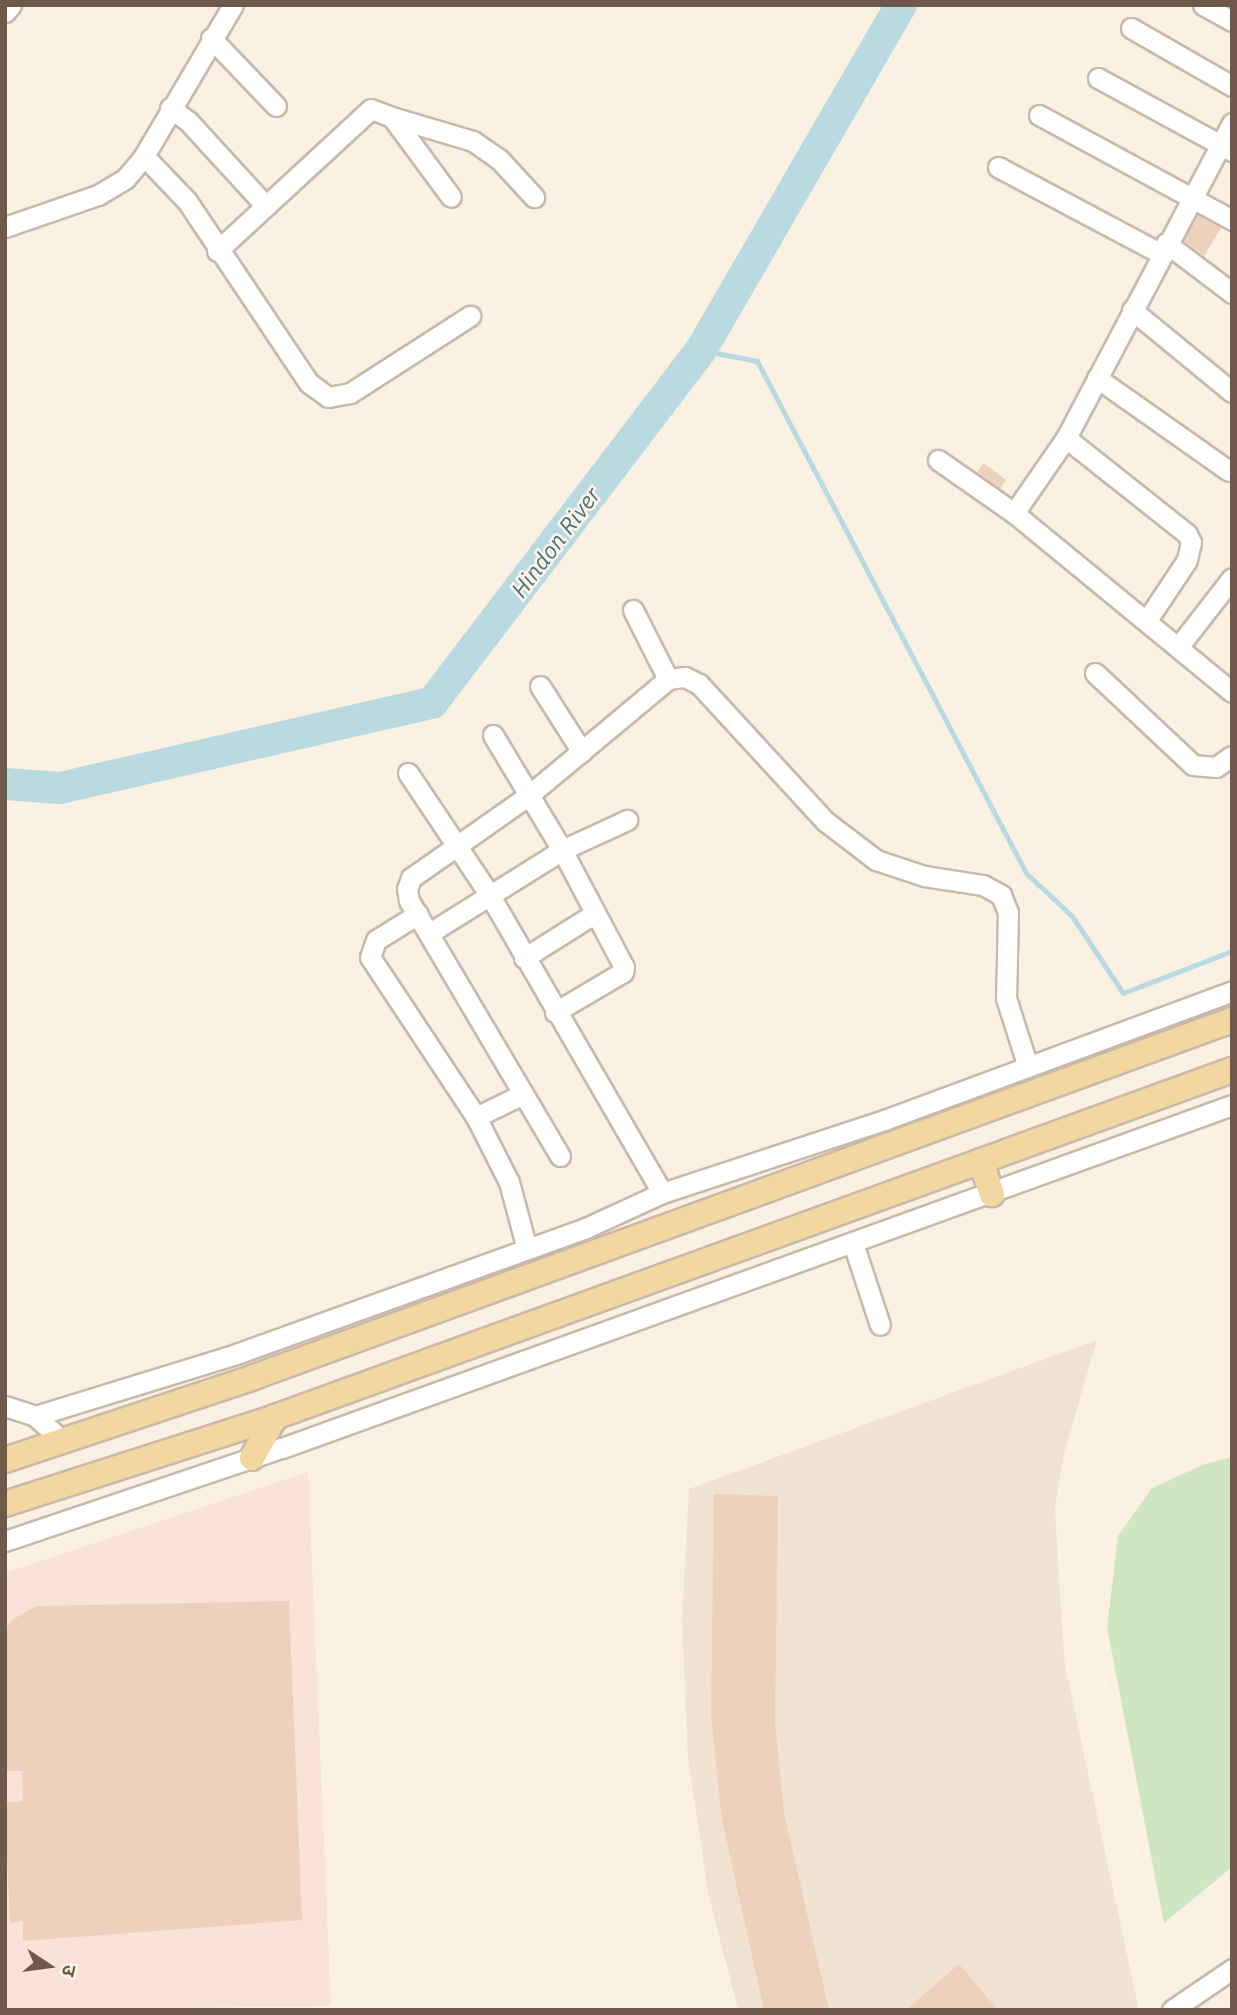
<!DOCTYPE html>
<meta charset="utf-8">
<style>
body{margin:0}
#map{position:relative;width:1237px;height:2015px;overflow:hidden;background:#faf1e2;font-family:"IBM Plex Sans","Noto Sans Devanagari",sans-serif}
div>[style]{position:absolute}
.residential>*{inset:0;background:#f1e3d1}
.commercial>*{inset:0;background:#f9e2d7}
.green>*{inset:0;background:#cfe6c2}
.stream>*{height:5px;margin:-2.5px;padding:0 2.5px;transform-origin:2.5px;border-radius:2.5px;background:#b9dae1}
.river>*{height:32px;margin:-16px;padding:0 16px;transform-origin:16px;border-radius:16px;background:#b9dae1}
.building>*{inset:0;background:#edd1bc;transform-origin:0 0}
.roads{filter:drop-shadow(2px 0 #c9b9aa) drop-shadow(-2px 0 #c9b9aa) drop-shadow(0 2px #c9b9aa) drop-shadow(0 -2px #c9b9aa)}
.minor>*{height:19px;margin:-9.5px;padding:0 9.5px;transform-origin:9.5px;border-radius:9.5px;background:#fff}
.major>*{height:24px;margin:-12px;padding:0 12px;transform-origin:12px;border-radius:12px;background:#f3d7a0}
span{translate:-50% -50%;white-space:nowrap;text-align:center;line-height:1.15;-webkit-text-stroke:5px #fdf6e8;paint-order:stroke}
.water-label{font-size:23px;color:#477580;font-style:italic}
.frame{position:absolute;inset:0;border:7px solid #6f594b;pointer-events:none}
.north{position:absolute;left:14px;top:1931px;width:70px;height:70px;-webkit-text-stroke:5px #fdf6e8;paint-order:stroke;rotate:103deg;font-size:19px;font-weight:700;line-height:28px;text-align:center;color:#6f594b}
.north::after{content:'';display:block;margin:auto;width:24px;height:32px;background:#6f594b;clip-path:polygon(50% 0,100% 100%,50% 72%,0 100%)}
</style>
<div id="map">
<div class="residential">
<i style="clip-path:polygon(1097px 1340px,1064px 1454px,1055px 1507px,1060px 1598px,1065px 1666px,1138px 2006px,1136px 2010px,738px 2010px,708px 1892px,688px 1758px,682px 1621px,689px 1489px)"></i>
</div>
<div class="commercial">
<i style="clip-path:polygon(308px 1472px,331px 2006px,5px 2010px,5px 1573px)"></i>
</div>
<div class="green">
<i style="clip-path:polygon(1232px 1457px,1232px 1867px,1164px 1923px,1107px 1627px,1118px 1536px,1152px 1488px,1205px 1464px)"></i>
</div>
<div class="stream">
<i style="left:701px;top:350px;width:57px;rotate:11.1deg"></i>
<i style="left:757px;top:361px;width:578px;rotate:62.28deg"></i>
<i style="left:1026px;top:873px;width:63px;rotate:43.1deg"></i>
<i style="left:1072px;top:916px;width:92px;rotate:56.5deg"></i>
<i style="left:1123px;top:993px;width:117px;rotate:-21.1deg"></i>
</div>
<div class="river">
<i style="left:5px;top:784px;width:55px;rotate:4.2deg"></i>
<i style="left:60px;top:788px;width:382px;rotate:-12.9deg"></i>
<i style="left:432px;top:703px;width:444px;rotate:-52.7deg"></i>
<i style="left:701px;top:350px;width:399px;rotate:-59.9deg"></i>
</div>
<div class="building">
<i style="clip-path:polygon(1197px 215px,1221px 228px,1204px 256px,1184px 241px)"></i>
<i style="left:984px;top:463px;width:28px;height:11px;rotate:38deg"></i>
<i style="clip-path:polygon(714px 1494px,778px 1496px,775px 1722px,784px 1813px,829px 2010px,764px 2010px,722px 1820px,711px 1716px)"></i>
<i style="clip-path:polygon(289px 1601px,302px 1920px,23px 1941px,23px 1921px,10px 1923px,5px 1816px,5px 1803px,23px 1801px,22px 1771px,5px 1771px,5px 1630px,12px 1620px,36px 1606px)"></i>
<i style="clip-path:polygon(959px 1964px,998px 2010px,906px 2010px)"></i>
</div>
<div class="roads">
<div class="minor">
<i style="left:1203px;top:5px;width:33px;rotate:29deg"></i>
<i style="left:5px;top:12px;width:9px;rotate:-49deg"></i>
<i style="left:1131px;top:28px;width:116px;rotate:29.9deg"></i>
<i style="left:211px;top:38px;width:94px;rotate:46.3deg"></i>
<i style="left:1098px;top:78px;width:153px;rotate:28.6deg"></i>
<i style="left:170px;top:108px;width:22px;rotate:36deg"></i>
<i style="left:188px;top:121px;width:114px;rotate:47.5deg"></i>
<i style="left:1039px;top:115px;width:220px;rotate:28.5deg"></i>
<i style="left:392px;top:117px;width:84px;rotate:16.5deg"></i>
<i style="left:473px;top:141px;width:32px;rotate:35deg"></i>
<i style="left:499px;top:159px;width:52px;rotate:47.4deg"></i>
<i style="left:144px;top:156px;width:62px;rotate:46.3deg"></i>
<i style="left:187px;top:201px;width:219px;rotate:56.2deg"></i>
<i style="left:309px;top:383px;width:24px;rotate:36deg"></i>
<i style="left:328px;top:397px;width:22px;rotate:-10deg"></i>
<i style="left:350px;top:393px;width:143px;rotate:-32.7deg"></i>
<i style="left:998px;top:167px;width:183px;rotate:28deg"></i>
<i style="left:5px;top:227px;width:98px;rotate:-19deg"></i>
<i style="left:98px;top:195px;width:31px;rotate:-31deg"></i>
<i style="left:125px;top:179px;width:30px;rotate:-50deg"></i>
<i style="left:144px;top:156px;width:175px;rotate:-59.5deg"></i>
<i style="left:1166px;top:243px;width:83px;rotate:37.1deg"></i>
<i style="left:217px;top:251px;width:209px;rotate:-42.7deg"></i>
<i style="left:371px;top:109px;width:22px;rotate:21deg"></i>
<i style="left:392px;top:117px;width:99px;rotate:53.6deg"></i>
<i style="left:1132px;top:310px;width:129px;rotate:39.4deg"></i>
<i style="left:1097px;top:378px;width:161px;rotate:35.2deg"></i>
<i style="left:1066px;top:438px;width:154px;rotate:38.4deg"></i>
<i style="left:1187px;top:534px;width:9px;rotate:63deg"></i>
<i style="left:1191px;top:542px;width:18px;rotate:103deg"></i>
<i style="left:1187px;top:560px;width:72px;rotate:123.7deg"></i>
<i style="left:938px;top:460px;width:93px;rotate:34.9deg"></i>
<i style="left:1014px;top:513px;width:282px;rotate:39.4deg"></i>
<i style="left:1014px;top:513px;width:91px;rotate:-55.3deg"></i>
<i style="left:1066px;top:438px;width:356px;rotate:-62.2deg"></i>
<i style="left:633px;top:610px;width:77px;rotate:63.1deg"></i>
<i style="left:1179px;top:646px;width:86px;rotate:-52.1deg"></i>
<i style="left:1095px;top:673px;width:134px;rotate:43.2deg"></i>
<i style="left:1193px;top:765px;width:23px;rotate:5deg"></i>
<i style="left:1216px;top:767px;width:19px;rotate:-35deg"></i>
<i style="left:540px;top:686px;width:78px;rotate:57.5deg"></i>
<i style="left:493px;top:735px;width:134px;rotate:59deg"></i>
<i style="left:562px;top:850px;width:132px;rotate:62.1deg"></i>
<i style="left:624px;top:967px;width:5px;rotate:101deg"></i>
<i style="left:623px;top:972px;width:79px;rotate:149.5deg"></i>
<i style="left:408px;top:773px;width:146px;rotate:56.2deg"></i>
<i style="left:489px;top:894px;width:345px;rotate:59.9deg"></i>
<i style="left:418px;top:914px;width:49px;rotate:148.2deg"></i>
<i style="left:376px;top:940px;width:18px;rotate:109deg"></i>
<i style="left:370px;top:957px;width:192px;rotate:56.5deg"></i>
<i style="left:476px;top:1117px;width:73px;rotate:63.1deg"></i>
<i style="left:509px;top:1182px;width:69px;rotate:75deg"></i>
<i style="left:431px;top:932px;width:155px;rotate:-32deg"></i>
<i style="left:562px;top:850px;width:72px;rotate:-24.8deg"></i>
<i style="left:524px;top:958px;width:83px;rotate:-32.2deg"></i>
<i style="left:476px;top:1117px;width:52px;rotate:-26.1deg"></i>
<i style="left:560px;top:1156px;width:296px;rotate:-120.6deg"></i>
<i style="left:409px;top:901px;width:12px;rotate:-99deg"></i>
<i style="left:407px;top:889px;width:12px;rotate:-70deg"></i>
<i style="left:411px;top:878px;width:144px;rotate:-35.1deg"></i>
<i style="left:529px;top:795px;width:181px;rotate:-39.8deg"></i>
<i style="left:668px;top:679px;width:17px;rotate:-7deg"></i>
<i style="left:685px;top:677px;width:16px;rotate:27deg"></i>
<i style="left:699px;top:684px;width:186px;rotate:47.4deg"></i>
<i style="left:825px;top:821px;width:64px;rotate:37.4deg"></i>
<i style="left:876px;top:860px;width:51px;rotate:18.4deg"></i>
<i style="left:924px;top:876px;width:60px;rotate:8.7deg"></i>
<i style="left:983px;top:885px;width:21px;rotate:29deg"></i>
<i style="left:1001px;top:895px;width:18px;rotate:68deg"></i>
<i style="left:1008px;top:912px;width:86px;rotate:91.3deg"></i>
<i style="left:1006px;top:998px;width:72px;rotate:72.3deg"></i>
<i style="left:853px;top:1243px;width:86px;rotate:71.8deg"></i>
<i style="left:5px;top:1406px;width:32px;rotate:18deg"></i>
<i style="left:35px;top:1416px;width:38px;rotate:42deg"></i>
<i style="left:35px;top:1416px;width:210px;rotate:-17.1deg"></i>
<i style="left:236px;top:1354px;width:372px;rotate:-19.8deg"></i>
<i style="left:586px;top:1228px;width:84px;rotate:-24.7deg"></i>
<i style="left:662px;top:1193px;width:234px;rotate:-18.2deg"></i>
<i style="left:884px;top:1120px;width:371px;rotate:-20.3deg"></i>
<i style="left:5px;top:1541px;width:292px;rotate:-18.6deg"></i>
<i style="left:282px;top:1448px;width:1010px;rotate:-19.85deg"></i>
<i style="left:1172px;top:2010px;width:73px;rotate:-34.3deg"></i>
</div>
<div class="major">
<i style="left:981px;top:1161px;width:35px;rotate:72deg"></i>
<i style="left:252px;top:1458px;width:47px;rotate:-60.7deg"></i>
<i style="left:5px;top:1460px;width:262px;rotate:-18.4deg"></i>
<i style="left:254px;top:1377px;width:1041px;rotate:-20.05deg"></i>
<i style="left:5px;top:1504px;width:272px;rotate:-17.8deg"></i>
<i style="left:264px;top:1421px;width:1030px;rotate:-19.93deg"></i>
</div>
</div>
<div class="water-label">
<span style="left:555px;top:542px;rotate:-53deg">Hindon River</span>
</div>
<div class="frame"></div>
<div class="north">उ</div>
</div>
